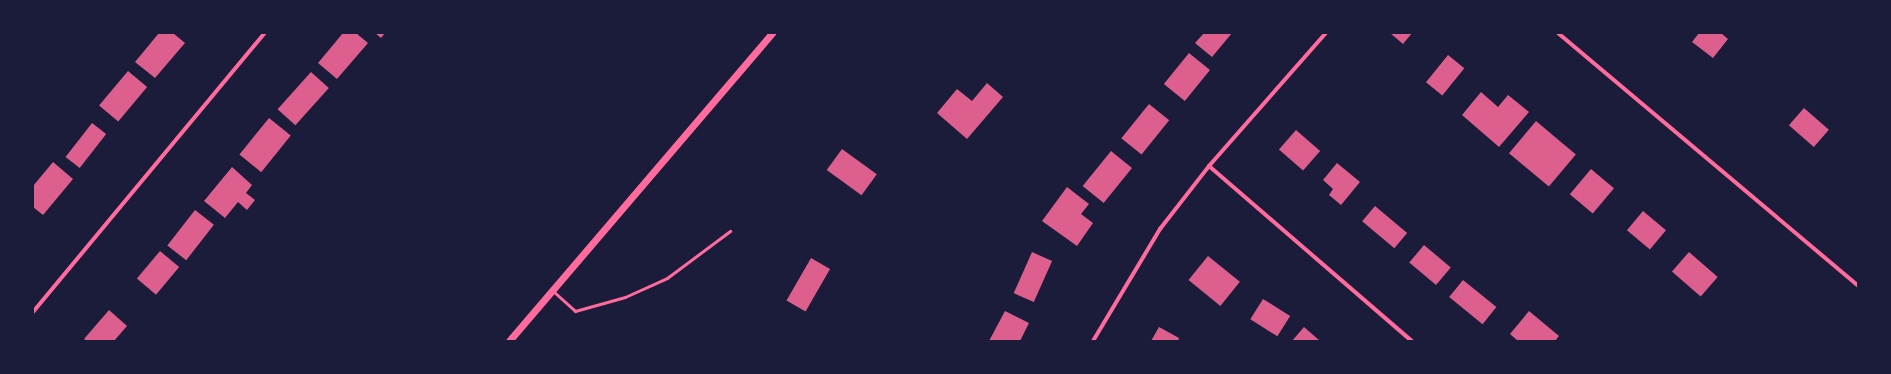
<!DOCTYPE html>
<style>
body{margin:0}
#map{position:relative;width:1891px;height:374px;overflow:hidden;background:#1b1b3a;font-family:Roboto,sans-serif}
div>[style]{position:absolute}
.building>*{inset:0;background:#dd5f8e;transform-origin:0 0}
.service>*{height:3px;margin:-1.5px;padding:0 1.5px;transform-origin:1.5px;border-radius:1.5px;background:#ff6b9d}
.minor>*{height:4px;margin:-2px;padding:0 2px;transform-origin:2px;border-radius:2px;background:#ff6b9d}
.tertiary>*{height:7px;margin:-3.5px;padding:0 3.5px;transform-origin:3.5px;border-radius:3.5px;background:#ff6b9d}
span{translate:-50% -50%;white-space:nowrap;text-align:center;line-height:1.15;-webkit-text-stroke:4px #1b1b3a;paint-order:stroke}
.frame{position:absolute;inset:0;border:34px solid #1b1b3a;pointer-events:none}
</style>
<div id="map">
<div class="building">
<i style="clip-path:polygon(159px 33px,173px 33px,185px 43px,155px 78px,135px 62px)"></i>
<i style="clip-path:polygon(343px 33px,356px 33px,368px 43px,337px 79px,318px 63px)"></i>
<i style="clip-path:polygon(375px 33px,385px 33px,381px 38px)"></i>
<i style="clip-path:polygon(1204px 33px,1232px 33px,1212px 57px,1195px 43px)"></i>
<i style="clip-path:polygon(1390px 33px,1412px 33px,1403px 44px)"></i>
<i style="clip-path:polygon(1699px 33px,1721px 33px,1728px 39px,1713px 58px,1692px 42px)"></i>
<i style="left:1189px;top:53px;width:27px;height:40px;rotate:39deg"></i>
<i style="left:1448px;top:55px;width:21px;height:35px;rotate:39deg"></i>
<i style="left:128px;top:71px;width:25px;height:45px;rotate:40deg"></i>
<i style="left:311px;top:72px;width:24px;height:50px;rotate:42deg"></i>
<i style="clip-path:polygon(987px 83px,1003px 97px,967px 139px,937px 113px,957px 89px,972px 101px)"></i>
<i style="clip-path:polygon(1481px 92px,1498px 107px,1508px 95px,1529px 112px,1499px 147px,1462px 115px)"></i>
<i style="left:1149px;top:104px;width:26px;height:44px;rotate:39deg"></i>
<i style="left:1804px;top:108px;width:33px;height:23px;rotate:41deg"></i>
<i style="left:269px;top:118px;width:28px;height:47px;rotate:39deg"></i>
<i style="left:1536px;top:121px;width:52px;height:42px;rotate:40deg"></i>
<i style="left:92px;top:123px;width:18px;height:43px;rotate:38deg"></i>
<i style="left:1296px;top:130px;width:32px;height:26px;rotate:41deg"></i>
<i style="left:842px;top:149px;width:43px;height:26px;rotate:36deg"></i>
<i style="left:1111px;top:151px;width:27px;height:45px;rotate:39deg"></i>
<i style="clip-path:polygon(53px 162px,73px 179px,43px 215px,33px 207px,33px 186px)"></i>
<i style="clip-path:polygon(1337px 163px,1360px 182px,1341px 205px,1329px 195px,1333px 189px,1323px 180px)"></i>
<i style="clip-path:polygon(232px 167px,252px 185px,246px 193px,255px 200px,247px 210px,238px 202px,225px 218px,204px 201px)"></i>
<i style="left:1591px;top:169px;width:30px;height:33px;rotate:40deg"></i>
<i style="clip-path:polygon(1067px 187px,1089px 204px,1081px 214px,1093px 223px,1077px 246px,1042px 221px)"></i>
<i style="left:1375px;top:206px;width:42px;height:20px;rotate:40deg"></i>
<i style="left:195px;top:210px;width:24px;height:45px;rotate:38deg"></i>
<i style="left:1643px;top:211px;width:30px;height:25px;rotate:40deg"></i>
<i style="left:1424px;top:245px;width:35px;height:23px;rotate:40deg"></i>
<i style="left:160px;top:251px;width:25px;height:36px;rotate:40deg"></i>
<i style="left:1032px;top:252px;width:22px;height:45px;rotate:24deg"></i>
<i style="left:1689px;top:252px;width:38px;height:26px;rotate:41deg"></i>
<i style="left:1208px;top:256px;width:41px;height:31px;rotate:39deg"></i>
<i style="left:811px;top:258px;width:22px;height:49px;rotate:30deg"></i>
<i style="left:1463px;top:280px;width:43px;height:22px;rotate:39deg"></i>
<i style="left:1263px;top:299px;width:32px;height:24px;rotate:32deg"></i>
<i style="clip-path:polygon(109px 310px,127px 326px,114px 341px,87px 341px,84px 339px)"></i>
<i style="clip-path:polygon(1005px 311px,1029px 323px,1020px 341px,989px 341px)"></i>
<i style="clip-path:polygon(1529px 311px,1559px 336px,1555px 341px,1518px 341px,1510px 334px)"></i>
<i style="clip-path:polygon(1159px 327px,1179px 338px,1178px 341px,1151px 341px)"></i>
<i style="clip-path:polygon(1304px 327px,1320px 341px,1292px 341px)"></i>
</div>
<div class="service">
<i style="left:553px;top:291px;width:30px;rotate:42deg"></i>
<i style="left:575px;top:311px;width:52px;rotate:-15.6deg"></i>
<i style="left:625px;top:297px;width:46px;rotate:-24.3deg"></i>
<i style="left:667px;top:278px;width:79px;rotate:-36.7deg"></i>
</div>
<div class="minor">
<i style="left:1558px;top:33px;width:392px;rotate:40.1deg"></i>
<i style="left:1209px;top:166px;width:268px;rotate:40.8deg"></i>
<i style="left:33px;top:312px;width:363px;rotate:-50.3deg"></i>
<i style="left:1093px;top:341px;width:131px;rotate:-59.1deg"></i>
<i style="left:1160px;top:229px;width:80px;rotate:-52.1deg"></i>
<i style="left:1209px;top:166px;width:177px;rotate:-48.7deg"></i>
</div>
<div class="tertiary">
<i style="left:509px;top:341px;width:405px;rotate:-49.5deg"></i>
</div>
<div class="frame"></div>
</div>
